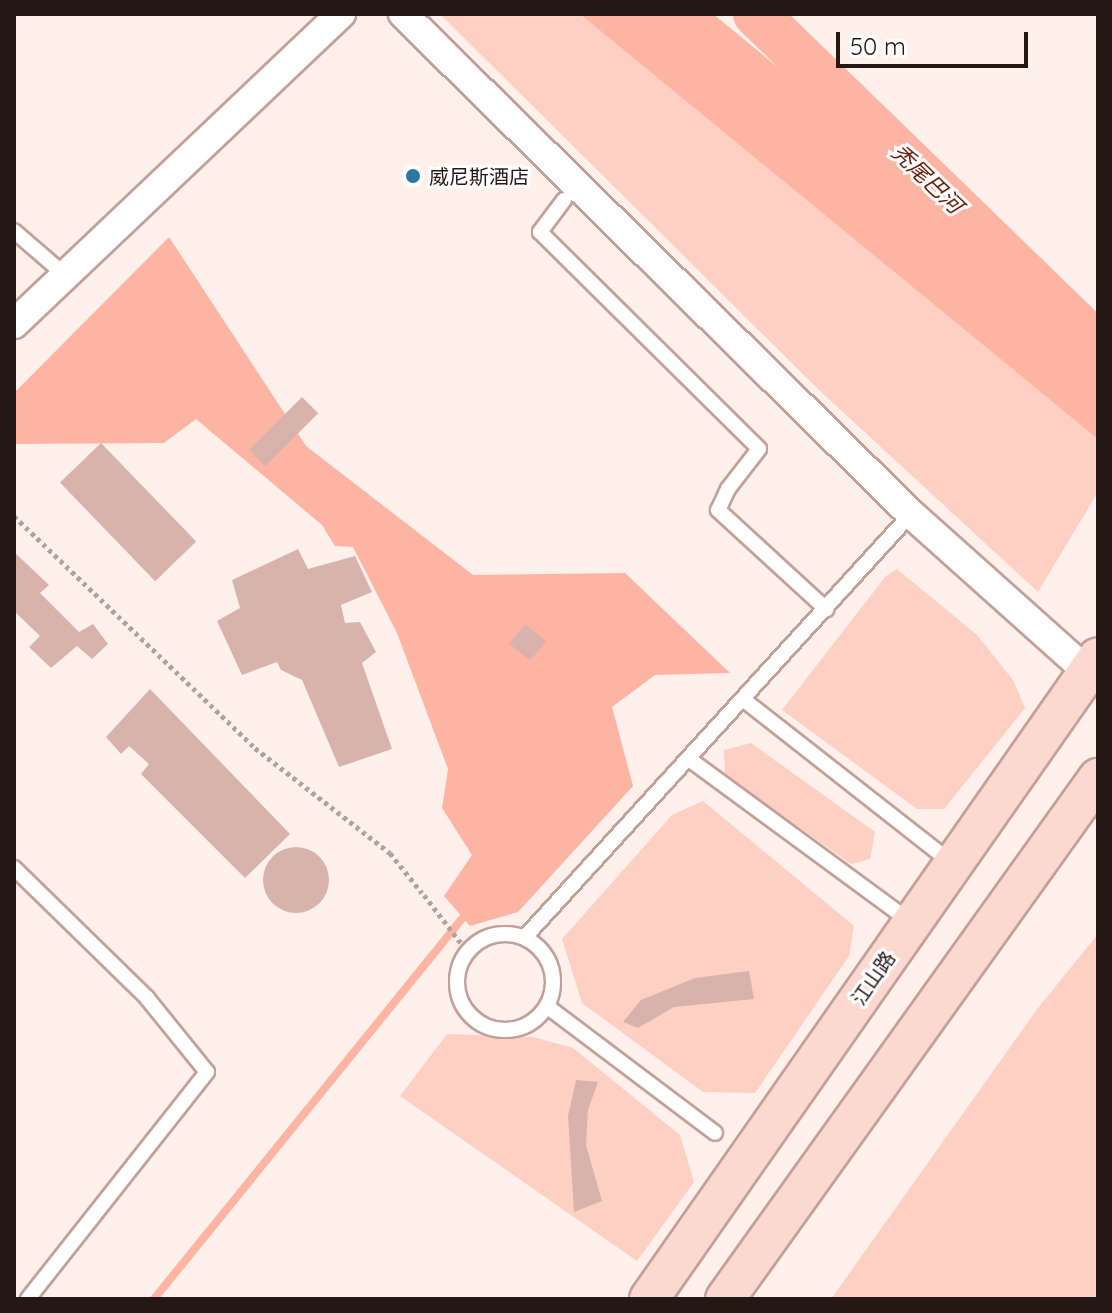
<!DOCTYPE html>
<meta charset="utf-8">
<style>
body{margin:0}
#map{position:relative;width:1112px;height:1313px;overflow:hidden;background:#fff0ec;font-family:Quicksand,"Noto Sans SC",sans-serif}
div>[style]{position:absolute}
.green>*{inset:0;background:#fecfc3}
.water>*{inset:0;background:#fdb4a3}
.stream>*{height:8px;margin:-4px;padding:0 4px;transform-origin:4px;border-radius:4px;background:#fdb4a3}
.river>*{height:46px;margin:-23px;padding:0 23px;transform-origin:23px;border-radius:23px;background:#fdb4a3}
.building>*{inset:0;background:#d7b3ab;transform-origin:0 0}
.round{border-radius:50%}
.path>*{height:5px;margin-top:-2.5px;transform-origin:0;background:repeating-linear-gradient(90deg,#b0a29e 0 4px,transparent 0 8px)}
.roads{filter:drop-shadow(2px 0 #c3a098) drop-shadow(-2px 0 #c3a098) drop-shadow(0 2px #c3a098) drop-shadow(0 -2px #c3a098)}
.lane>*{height:14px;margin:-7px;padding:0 7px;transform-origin:7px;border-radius:7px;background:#fff}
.lane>.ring{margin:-7px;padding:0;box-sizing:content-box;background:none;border:14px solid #fff;border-radius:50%}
.street>*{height:28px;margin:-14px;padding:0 14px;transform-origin:14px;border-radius:14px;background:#fff}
.secondary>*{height:38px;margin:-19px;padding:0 19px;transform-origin:19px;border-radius:19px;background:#fbd9d1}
.dots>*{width:22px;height:22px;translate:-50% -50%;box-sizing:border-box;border:4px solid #fff;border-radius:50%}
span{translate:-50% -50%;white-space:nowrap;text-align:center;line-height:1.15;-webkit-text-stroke:6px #fff;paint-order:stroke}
.poi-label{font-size:20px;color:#241714}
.left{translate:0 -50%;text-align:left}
.street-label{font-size:20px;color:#241714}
.water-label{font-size:22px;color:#6d1b08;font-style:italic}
.frame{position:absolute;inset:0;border:16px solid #241714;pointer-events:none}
.scale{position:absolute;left:836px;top:32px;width:192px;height:36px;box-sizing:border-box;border:4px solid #241714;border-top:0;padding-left:10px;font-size:24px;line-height:28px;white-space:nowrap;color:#241714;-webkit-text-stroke:6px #fff;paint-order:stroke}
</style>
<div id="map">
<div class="green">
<i style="clip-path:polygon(440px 14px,666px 14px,1098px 427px,1098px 492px,1038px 592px,818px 389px)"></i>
<i style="clip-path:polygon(897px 569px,977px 635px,1013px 680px,1025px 708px,944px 809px,917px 809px,782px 710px,885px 577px)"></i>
<i style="clip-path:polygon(751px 743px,875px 832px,870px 859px,851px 864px,725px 775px,724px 750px)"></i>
<i style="clip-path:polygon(703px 801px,854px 926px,849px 956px,755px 1093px,703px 1092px,582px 1003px,562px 939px,672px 815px)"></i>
<i style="clip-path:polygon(1098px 934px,1098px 1299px,831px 1299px,1038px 1008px)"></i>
<i style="clip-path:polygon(447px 1034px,533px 1037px,573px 1048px,680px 1135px,694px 1182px,637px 1261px,400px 1096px)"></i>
</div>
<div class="water">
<i style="clip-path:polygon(580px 14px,713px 14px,1098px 330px,1098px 439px)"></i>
<i style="clip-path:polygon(169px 237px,306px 446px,473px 575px,625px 573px,730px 673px,655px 675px,612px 707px,633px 786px,518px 912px,470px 926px,444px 896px,472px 855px,442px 808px,448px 769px,397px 633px,353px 547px,335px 546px,322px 525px,196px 419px,164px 443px,14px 444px,14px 393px)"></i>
</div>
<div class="stream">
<i style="left:154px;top:1299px;width:499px;rotate:-51deg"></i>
</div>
<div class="river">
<i style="left:756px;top:14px;width:476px;rotate:44.1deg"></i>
</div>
<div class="building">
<i style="left:302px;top:397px;width:23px;height:75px;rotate:45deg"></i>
<i style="left:101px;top:443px;width:137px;height:57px;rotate:46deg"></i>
<i style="clip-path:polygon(298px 549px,308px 569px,355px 556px,372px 592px,341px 605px,345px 623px,360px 622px,376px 652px,362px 663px,392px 749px,339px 767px,302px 680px,281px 670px,277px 662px,242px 675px,217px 621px,240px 608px,232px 580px)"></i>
<i style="clip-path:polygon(14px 552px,49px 585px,40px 593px,79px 632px,93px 624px,108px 644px,92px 659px,77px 646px,51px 668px,29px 647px,40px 636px,14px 611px)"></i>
<i style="left:525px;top:624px;width:27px;height:25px;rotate:39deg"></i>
<i style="clip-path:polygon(150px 689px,290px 834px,245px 878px,141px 774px,149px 764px,129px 746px,121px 754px,106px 737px)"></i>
<i class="round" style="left:263px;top:847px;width:66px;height:66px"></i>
<i style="clip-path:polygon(749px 971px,754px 999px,674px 1007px,638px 1028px,623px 1022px,641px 1000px,695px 978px)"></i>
<i style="clip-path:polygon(576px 1080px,598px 1082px,588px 1110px,586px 1145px,602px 1201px,574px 1212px,568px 1116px)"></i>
</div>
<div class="path">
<i style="left:14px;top:516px;width:335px;rotate:43.9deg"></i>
<i style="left:255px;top:748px;width:171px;rotate:37.9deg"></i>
<i style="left:390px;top:853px;width:51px;rotate:51.3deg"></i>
<i style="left:424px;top:895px;width:71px;rotate:52.5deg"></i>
</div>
<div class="roads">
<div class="lane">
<i style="left:564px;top:200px;width:40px;rotate:127deg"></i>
<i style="left:540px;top:232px;width:308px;rotate:44.7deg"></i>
<i style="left:759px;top:449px;width:51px;rotate:127.8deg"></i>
<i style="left:728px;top:489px;width:23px;rotate:115deg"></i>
<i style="left:718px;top:510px;width:147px;rotate:42.5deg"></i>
<i style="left:14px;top:231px;width:67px;rotate:40.8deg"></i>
<i style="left:744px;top:700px;width:266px;rotate:38.1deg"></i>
<i style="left:689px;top:759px;width:277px;rotate:36.3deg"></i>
<i style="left:14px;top:868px;width:186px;rotate:44.3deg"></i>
<i style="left:147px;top:998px;width:95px;rotate:51deg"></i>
<i style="left:207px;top:1072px;width:289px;rotate:128.3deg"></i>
<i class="ring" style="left:457px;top:934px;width:82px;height:82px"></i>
<i style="left:525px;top:937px;width:573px;rotate:-47.62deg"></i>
<i style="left:548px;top:1007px;width:209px;rotate:37deg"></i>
</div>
<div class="street">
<i style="left:403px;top:14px;width:713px;rotate:44.55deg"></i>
<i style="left:911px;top:514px;width:237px;rotate:41.8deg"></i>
<i style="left:14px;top:324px;width:451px;rotate:-43.5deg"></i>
</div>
<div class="secondary">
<i style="left:649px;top:1299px;width:783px;rotate:-55.03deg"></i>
<i style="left:725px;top:1299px;width:641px;rotate:-54.4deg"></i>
</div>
</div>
<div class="dots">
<i style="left:413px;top:176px;background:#2d75a9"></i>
</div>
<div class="poi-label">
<span class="left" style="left:429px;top:176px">威尼斯酒店</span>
</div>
<div class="street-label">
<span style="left:873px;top:978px;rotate:-55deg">江山路</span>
</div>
<div class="water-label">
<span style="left:927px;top:179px;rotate:44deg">秃尾巴河</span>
</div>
<div class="frame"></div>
<div class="scale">50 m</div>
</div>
